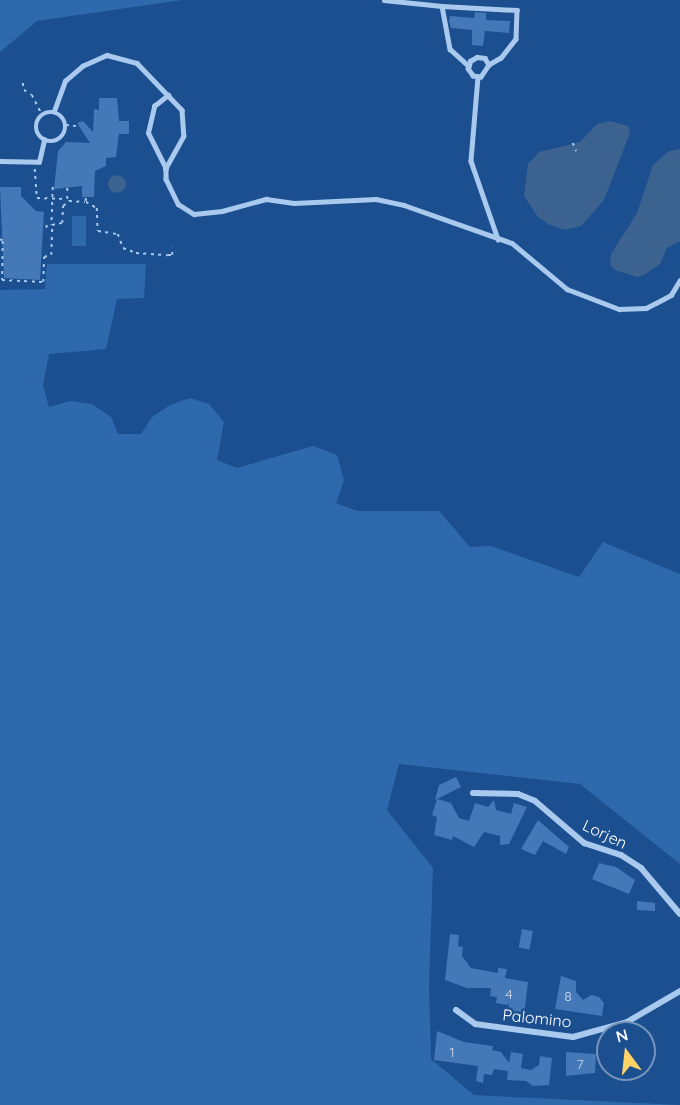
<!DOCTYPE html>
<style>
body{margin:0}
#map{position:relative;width:680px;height:1105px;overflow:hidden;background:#1b4f8f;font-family:Quicksand,sans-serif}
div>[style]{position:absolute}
.green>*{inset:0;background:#2e69ad;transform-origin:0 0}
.water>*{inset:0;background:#3c6290}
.round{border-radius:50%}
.building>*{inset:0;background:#4478b7;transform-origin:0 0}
.path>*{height:1.5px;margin-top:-0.75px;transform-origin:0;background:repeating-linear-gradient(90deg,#a9c9ee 0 3px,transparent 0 7.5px)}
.service>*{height:4.5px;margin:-2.25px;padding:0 2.25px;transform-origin:2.25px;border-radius:2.25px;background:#a9c9ee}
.service>.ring{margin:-2.25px;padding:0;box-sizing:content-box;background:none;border:4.5px solid #a9c9ee;border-radius:50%}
.minor>*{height:6px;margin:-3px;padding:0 3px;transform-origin:3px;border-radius:3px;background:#a9c9ee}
span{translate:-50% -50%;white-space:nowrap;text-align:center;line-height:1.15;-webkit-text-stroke:5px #1b4f8f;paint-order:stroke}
.number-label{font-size:14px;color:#d0dded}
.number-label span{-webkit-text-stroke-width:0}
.street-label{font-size:16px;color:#fff}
.north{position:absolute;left:596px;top:1021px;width:60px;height:60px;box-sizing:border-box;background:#1b4f8f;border:2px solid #7695bc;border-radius:50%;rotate:345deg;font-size:16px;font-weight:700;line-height:24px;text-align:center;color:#fff}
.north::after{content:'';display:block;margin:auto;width:21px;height:27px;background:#ffd166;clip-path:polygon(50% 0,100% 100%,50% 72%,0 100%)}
</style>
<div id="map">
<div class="green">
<i style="clip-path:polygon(0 0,182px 0,37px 21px,0 52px)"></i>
<i style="left:72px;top:216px;width:14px;height:30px"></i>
<i style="clip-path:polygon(47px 264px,146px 264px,144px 298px,117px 299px,106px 349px,49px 354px,43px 385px,49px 407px,70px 401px,92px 404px,111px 417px,118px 434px,141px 434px,152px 417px,170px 405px,190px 398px,209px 404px,224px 422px,217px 460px,237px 468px,313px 446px,337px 455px,344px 480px,336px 503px,357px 511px,439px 511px,470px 547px,491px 546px,579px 577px,603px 542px,680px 574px,680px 864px,580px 784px,399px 764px,387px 810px,433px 868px,429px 984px,431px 1059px,474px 1095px,680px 1105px,0 1105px,0 290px,45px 289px)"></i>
</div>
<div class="water">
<i style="clip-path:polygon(610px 121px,628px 126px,630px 133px,604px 200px,581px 226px,565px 230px,550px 225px,538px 217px,524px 196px,528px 164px,539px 152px,580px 142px,597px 124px)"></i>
<i style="clip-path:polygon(680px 149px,680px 241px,667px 248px,660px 264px,644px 275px,637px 277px,615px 270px,610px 264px,611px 254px,637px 213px,653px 165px,669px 151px)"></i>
<i class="round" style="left:108px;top:175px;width:18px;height:18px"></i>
</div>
<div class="building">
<i style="clip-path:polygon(475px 12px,486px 13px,486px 20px,510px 21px,509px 33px,485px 31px,483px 46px,472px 45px,472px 30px,451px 28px,449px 21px,450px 16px,474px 18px)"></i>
<i style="clip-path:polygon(99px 98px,117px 98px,119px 121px,129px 121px,129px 134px,119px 134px,116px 157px,106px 158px,106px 166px,95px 171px,94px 197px,82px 197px,82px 186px,54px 189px,58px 151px,66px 142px,90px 143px,77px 123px,83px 121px,93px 132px,94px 109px,99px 110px)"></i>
<i style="clip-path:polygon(0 187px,21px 187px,21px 196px,36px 211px,44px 212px,40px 280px,4px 278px)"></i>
<i style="clip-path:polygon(456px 777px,461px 787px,435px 800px,439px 785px)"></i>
<i style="clip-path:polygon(437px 799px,451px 803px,459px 818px,469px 821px,475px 803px,488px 807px,494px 800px,496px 810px,511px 814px,514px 803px,527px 807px,509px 844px,500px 845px,500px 836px,484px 832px,474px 847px,453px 836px,452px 840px,434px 835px,437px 817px,432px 815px)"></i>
<i style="clip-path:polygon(538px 820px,569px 847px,566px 854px,543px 841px,535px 855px,521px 849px)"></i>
<i style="clip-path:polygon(599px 863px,616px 867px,635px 880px,629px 894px,592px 879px)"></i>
<i style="clip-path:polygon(637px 901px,655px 903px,655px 911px,637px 910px)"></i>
<i style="left:522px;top:929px;width:11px;height:19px;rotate:10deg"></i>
<i style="clip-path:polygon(450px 934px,459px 935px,458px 946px,463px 947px,462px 956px,471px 968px,498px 973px,498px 968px,507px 969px,505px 978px,528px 982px,524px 1016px,512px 1014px,506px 1010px,507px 1005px,496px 1003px,497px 997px,490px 996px,491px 988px,467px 988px,445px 980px)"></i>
<i style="clip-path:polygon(561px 976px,576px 981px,576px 992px,583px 1000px,591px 995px,599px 997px,604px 1003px,602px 1016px,555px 1009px)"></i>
<i style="clip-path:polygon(437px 1031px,464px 1042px,493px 1046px,492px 1050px,501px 1052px,509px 1063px,511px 1052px,523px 1054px,521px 1068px,531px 1070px,539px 1065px,540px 1056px,552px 1058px,549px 1085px,533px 1086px,526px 1081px,507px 1080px,508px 1071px,494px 1069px,492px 1075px,484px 1074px,483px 1083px,476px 1081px,478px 1066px,434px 1060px)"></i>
<i style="clip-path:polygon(566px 1052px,596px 1054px,595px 1073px,566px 1076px)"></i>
</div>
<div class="path">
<i style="left:23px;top:83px;width:7px;rotate:82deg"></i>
<i style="left:24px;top:90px;width:9px;rotate:32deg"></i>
<i style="left:32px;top:95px;width:22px;rotate:63deg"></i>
<i style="left:66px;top:125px;width:10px;rotate:6deg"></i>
<i style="left:573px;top:143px;width:9px;rotate:69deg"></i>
<i style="left:35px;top:169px;width:29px;rotate:86deg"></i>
<i style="left:37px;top:198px;width:30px;rotate:2deg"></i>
<i style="left:67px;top:199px;width:12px;rotate:-90deg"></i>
<i style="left:53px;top:187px;width:38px;rotate:92deg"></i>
<i style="left:52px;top:225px;width:10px;rotate:-11deg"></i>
<i style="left:62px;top:223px;width:17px;rotate:-87deg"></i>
<i style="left:63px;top:206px;width:8px;rotate:-40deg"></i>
<i style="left:69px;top:201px;width:16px;rotate:4deg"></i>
<i style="left:86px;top:198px;width:4px;rotate:90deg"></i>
<i style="left:86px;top:202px;width:13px;rotate:29deg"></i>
<i style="left:97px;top:208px;width:23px;rotate:88deg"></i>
<i style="left:98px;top:231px;width:20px;rotate:9deg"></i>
<i style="left:118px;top:234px;width:15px;rotate:70deg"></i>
<i style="left:123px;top:248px;width:14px;rotate:21deg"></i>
<i style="left:136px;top:253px;width:32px;rotate:4deg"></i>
<i style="left:168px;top:255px;width:4px"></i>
<i style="left:172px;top:255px;width:8px;rotate:-90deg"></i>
<i style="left:46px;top:228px;width:5px;rotate:-79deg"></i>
<i style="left:0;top:239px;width:4px;rotate:34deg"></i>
<i style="left:3px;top:241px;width:39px;rotate:91deg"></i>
<i style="left:2px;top:280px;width:41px;rotate:2.8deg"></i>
<i style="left:43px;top:282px;width:25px;rotate:-88deg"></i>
<i style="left:44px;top:257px;width:7px;rotate:-16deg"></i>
<i style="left:51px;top:255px;width:29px;rotate:-88deg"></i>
</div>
<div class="service">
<i style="left:384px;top:0;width:58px;rotate:5.9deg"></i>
<i style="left:442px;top:6px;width:44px;rotate:79.5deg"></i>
<i style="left:450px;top:49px;width:24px;rotate:42deg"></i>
<i style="left:442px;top:6px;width:75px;rotate:3.1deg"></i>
<i style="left:517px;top:10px;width:29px;rotate:92deg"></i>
<i style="left:516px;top:39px;width:24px;rotate:128deg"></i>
<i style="left:501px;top:58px;width:14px;rotate:150deg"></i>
<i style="left:489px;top:65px;width:14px;rotate:124deg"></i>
<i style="left:481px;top:77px;width:8px;rotate:-173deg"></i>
<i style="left:473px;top:76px;width:9px;rotate:-126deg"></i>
<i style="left:468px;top:69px;width:8px;rotate:-76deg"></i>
<i style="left:470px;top:61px;width:8px;rotate:-30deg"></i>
<i style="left:477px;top:57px;width:8px;rotate:7deg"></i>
<i style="left:485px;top:58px;width:8px;rotate:60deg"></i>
<i style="left:478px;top:77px;width:84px;rotate:94.8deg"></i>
<i style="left:471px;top:161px;width:83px;rotate:70.9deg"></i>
<i style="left:54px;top:111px;width:32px;rotate:-70deg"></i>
<i style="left:65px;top:81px;width:23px;rotate:-41deg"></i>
<i style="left:82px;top:66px;width:27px;rotate:-24deg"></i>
<i style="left:107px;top:55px;width:31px;rotate:15deg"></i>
<i style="left:137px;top:63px;width:65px;rotate:46.2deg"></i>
<i style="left:182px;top:110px;width:26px;rotate:86deg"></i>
<i style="left:184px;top:136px;width:38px;rotate:119deg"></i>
<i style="left:166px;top:169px;width:10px;rotate:90deg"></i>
<i style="left:166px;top:179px;width:28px;rotate:64deg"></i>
<i style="left:178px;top:204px;width:19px;rotate:32deg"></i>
<i style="left:194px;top:214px;width:28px;rotate:-6deg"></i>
<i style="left:222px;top:211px;width:46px;rotate:-15.3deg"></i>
<i style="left:266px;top:199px;width:28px;rotate:8deg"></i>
<i style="left:294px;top:203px;width:82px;rotate:-2.8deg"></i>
<i style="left:376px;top:199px;width:29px;rotate:12deg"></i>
<i style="left:404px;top:205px;width:114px;rotate:19.4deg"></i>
<i style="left:512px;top:243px;width:72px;rotate:39.9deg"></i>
<i style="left:567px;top:289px;width:56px;rotate:21deg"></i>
<i style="left:619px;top:309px;width:27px;rotate:-2deg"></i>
<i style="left:646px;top:308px;width:11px;rotate:-27deg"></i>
<i style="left:656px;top:303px;width:17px;rotate:-28deg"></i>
<i style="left:671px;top:295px;width:17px;rotate:-59deg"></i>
<i class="ring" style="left:36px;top:112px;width:25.5px;height:25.5px"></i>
<i style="left:0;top:161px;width:39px;rotate:1deg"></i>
<i style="left:39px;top:162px;width:23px;rotate:-77deg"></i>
<i style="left:166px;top:169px;width:40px;rotate:-116.6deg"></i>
<i style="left:148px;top:133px;width:28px;rotate:-77deg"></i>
<i style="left:154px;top:106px;width:18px;rotate:-38deg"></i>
</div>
<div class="minor">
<i style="left:473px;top:793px;width:45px;rotate:1.3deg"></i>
<i style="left:518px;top:794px;width:18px;rotate:22deg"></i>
<i style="left:535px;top:801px;width:65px;rotate:40.6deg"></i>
<i style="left:584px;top:843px;width:39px;rotate:18deg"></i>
<i style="left:621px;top:855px;width:24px;rotate:33deg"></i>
<i style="left:641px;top:868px;width:60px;rotate:49.7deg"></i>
<i style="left:456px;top:1010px;width:24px;rotate:36deg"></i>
<i style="left:475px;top:1024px;width:99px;rotate:7.6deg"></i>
<i style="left:573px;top:1037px;width:56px;rotate:-15.5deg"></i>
<i style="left:627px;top:1022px;width:61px;rotate:-30.3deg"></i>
</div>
<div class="number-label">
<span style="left:509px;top:994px">4</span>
<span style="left:568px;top:996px">8</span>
<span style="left:452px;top:1052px">1</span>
<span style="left:580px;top:1064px">7</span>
</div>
<div class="street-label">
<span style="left:605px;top:834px;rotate:25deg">Lorjen</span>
<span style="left:537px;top:1018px;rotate:6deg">Palomino</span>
</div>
<div class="north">N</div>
</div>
